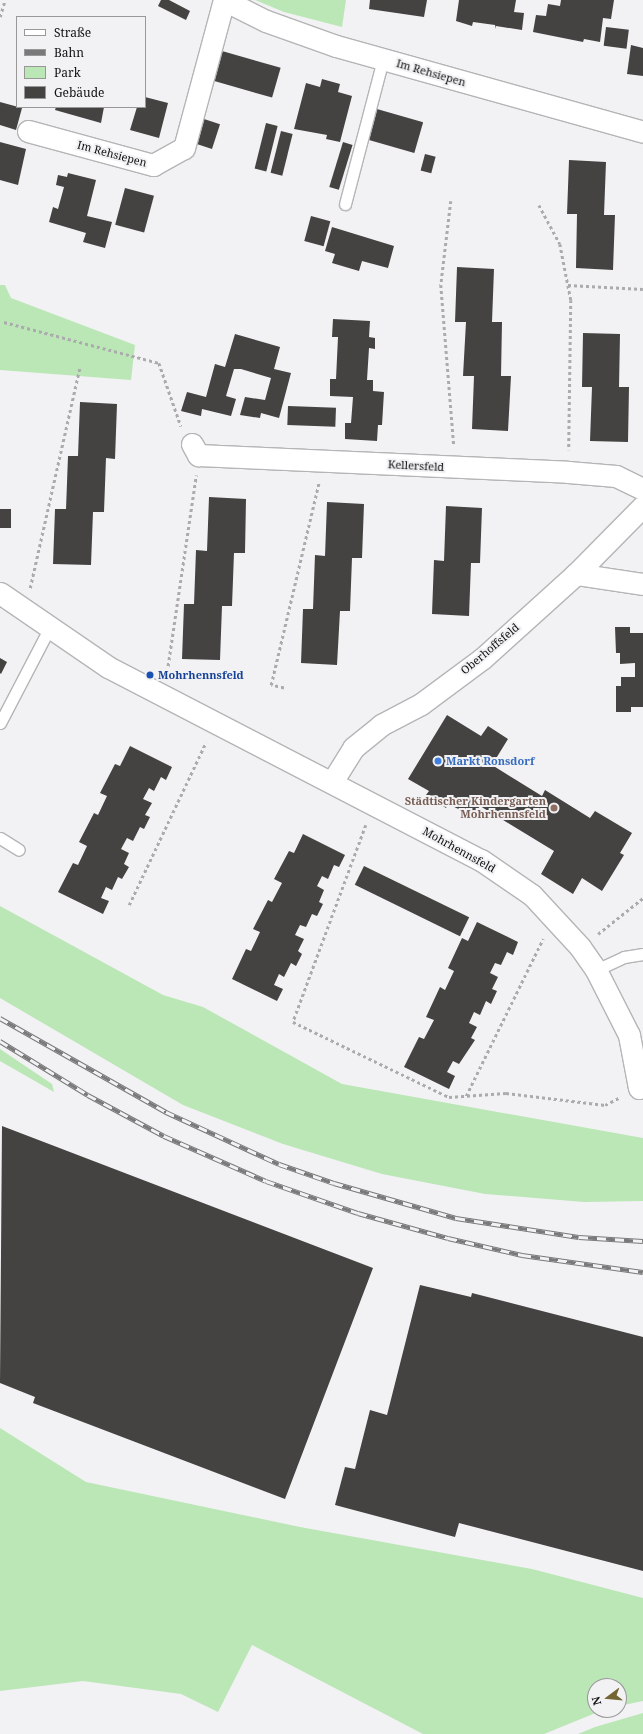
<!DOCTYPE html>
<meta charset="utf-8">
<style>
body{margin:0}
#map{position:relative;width:643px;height:1734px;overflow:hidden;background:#f2f2f4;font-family:"Noto Serif",serif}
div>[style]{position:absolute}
.green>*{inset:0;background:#bbe7b7}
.building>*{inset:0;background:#444342;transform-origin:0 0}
.path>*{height:2.5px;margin-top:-1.25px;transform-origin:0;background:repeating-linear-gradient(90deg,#ababad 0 3px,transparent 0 6px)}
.roads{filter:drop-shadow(1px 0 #b4b5b6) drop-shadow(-1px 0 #b4b5b6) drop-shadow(0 1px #b4b5b6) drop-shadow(0 -1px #b4b5b6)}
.lane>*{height:11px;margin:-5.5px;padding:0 5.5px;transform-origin:5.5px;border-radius:5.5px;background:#fff}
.street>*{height:21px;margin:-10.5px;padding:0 10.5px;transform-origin:10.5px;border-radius:10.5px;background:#fff}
.rail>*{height:4.5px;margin-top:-2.25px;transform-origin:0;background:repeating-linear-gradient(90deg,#f2f2f4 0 9px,#79797a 0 18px);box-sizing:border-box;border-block:1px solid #79797a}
.dots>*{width:11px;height:11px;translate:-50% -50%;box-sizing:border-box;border:2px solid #f2f2f4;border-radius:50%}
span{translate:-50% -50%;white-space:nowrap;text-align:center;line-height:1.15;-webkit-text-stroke:4px #f2f2f4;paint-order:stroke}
.street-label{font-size:11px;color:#101011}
.transit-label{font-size:11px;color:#164399;font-weight:700}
.left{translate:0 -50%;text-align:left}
.shop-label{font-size:11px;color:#366cbe;font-weight:700}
.education-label{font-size:11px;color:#785e54;font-weight:700}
.right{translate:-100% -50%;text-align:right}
.legend{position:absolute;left:16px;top:16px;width:130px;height:92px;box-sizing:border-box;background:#f2f2f4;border:1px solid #989899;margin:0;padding:5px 7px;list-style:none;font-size:12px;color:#101011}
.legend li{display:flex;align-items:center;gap:8px;height:20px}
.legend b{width:20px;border:1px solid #989899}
.north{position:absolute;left:587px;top:1678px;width:40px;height:40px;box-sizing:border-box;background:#f2f2f4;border:1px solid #989899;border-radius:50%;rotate:254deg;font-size:11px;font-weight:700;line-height:16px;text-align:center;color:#101011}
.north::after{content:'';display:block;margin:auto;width:14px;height:18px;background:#746634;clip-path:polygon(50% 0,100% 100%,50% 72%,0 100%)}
</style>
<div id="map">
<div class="green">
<i style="clip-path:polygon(255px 0,346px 0,342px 27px,284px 12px)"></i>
<i style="clip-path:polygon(0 285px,5px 285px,11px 298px,135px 345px,131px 380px,0 370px)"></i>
<i style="clip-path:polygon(0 906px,163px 995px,203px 1007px,342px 1084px,643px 1138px,643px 1201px,584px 1202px,485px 1194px,382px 1174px,283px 1144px,183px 1105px,0 998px)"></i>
<i style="clip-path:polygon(0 1049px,52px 1084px,54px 1092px,0 1061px)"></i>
<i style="clip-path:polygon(0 1428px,86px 1482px,300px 1527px,532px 1569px,643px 1598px,643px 1701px,619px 1706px,619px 1686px,595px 1686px,595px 1710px,603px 1710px,544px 1734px,423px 1734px,252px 1645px,218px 1712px,181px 1694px,83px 1681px,0 1691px)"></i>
<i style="clip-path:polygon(643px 1713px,643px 1734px,578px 1734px,595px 1727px)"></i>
</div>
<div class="building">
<i style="clip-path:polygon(161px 0,169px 0,190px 11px,186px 20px,158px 6px)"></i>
<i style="clip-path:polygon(370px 0,427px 0,424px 17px,369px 9px)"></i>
<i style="clip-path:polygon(459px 0,516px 0,514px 12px,524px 13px,522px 30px,496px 26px,496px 29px,495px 25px,473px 22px,472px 26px,456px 21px)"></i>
<i style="clip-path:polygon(561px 0,614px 0,611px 19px,603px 18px,600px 42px,584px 39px,583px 42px,533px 32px,536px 15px,546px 16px,548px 4px,560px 6px)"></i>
<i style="left:606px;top:27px;width:23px;height:19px;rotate:7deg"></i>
<i style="clip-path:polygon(631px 45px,643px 48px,643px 76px,627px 74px)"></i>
<i style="left:222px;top:51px;width:61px;height:31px;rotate:16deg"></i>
<i style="clip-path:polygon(322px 79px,340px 84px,338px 92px,352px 96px,340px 142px,326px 139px,327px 135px,294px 129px,306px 83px,320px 87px)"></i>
<i style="clip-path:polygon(145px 97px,168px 103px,159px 138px,130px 130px,137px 107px,145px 107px)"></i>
<i style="clip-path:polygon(0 102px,22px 108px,16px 130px,0 125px)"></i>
<i style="clip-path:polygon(56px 107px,104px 107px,101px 123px,55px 110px)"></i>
<i style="left:377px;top:109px;width:48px;height:32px;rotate:16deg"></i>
<i style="left:201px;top:118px;width:20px;height:26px;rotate:18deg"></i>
<i style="left:266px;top:123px;width:12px;height:47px;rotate:14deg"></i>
<i style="left:281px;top:131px;width:12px;height:43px;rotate:14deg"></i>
<i style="clip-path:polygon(0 142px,26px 149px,18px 185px,0 180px)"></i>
<i style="left:343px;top:142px;width:10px;height:47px;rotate:17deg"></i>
<i style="left:425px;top:154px;width:11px;height:17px;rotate:15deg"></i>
<i style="clip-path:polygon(569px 160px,606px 162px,604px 215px,615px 215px,613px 270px,576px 268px,577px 214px,567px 214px)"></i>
<i style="clip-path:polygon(68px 173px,96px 180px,87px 216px,112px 222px,105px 248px,83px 242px,86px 233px,49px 222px,53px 207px,58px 209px,64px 187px,56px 185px,58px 175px,67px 177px)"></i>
<i style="left:125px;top:188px;width:30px;height:38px;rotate:15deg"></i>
<i style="left:311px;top:216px;width:20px;height:26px;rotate:15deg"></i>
<i style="clip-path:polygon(332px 227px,394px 246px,388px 268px,362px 261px,359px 271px,332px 263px,335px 254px,325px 251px)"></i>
<i style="clip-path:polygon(457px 267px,494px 269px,492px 322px,502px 322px,501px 376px,511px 376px,508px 431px,472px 429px,474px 376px,463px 376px,466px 322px,455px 322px)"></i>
<i style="clip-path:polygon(333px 319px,370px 321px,369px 337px,375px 338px,375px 349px,369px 348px,367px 380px,373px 380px,373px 391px,384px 392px,382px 425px,378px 425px,377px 441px,345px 439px,345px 423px,351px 423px,353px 397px,330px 396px,330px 379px,336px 379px,338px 337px,332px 337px)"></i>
<i style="clip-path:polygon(583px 333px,620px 334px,619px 387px,629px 387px,628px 442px,590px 441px,592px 387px,582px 387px)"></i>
<i style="clip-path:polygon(235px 334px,280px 347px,274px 369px,291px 373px,279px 418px,261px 413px,260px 418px,240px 415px,245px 397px,265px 400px,271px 378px,241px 369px,234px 369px,226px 396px,236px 399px,231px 416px,202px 409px,201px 416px,181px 411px,187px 392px,206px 397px,215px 364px,225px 367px)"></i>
<i style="clip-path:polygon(80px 402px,117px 404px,115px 459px,106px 458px,104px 512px,93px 512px,91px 565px,53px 564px,55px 509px,66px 509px,68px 456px,78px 456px)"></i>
<i style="left:288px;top:406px;width:48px;height:19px;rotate:2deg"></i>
<i style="clip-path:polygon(209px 497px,246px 499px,245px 553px,234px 553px,232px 606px,222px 606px,220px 660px,182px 659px,184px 604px,194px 604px,196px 550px,207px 551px)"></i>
<i style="clip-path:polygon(327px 502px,364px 504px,362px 558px,352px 558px,350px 611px,340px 611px,337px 665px,301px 663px,303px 609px,313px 609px,315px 555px,325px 556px)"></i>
<i style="clip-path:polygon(446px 506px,482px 508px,480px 563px,471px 563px,469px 616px,432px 614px,434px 560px,444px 561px)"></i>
<i style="left:0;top:509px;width:11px;height:19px"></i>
<i style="clip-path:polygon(615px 627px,630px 627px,630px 633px,643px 633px,643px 707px,631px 707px,631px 712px,616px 712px,616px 686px,621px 686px,621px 677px,635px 677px,635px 663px,620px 664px,620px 653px,616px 653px)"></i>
<i style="clip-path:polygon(0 658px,7px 662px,1px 674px,0 673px)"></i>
<i style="clip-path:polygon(447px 715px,481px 736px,488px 726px,508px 739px,492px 765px,542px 796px,545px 790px,590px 818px,595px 811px,632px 833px,620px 853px,624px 855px,602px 891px,582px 878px,573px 894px,541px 874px,554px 851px,480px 806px,473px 816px,448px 804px,446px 808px,426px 795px,429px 791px,408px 779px)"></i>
<i style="clip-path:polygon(130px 746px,172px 767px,166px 780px,161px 777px,154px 791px,149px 788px,143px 799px,152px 803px,145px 815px,150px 817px,144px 829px,140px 827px,133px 841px,127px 838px,121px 849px,129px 853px,124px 864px,129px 867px,122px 879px,118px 877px,112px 890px,106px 887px,101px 898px,109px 901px,103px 914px,58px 892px,73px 863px,78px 865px,87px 846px,79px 842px,94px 813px,98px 815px,107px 796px,100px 793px,115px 764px,120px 766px)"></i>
<i style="clip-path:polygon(303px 834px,345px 855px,339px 867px,334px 865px,328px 879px,322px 876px,317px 886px,324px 890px,319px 902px,323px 904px,317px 916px,312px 914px,306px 927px,300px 925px,295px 935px,304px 939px,298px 951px,302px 954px,296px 966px,291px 963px,284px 977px,279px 974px,274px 985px,283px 989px,277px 1001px,232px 979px,246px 949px,251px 951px,260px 932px,253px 929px,268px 900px,272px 902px,282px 883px,274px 879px,289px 851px,294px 853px)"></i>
<i style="left:364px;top:866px;width:117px;height:21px;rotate:26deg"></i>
<i style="clip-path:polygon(477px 922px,518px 942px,513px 955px,507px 952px,501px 965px,495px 963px,490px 973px,498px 977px,492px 989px,497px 991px,491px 1004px,486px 1001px,480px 1015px,474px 1012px,469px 1023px,477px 1027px,471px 1038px,475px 1040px,459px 1064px,453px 1061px,447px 1072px,455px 1076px,449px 1089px,404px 1067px,419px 1037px,424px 1039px,434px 1020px,426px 1017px,440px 987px,445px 990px,454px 971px,448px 968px,462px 938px,468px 941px)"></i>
<i style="clip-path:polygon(2px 1126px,373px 1268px,285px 1499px,33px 1403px,35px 1397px,0 1383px)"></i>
<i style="clip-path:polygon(420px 1285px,471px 1297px,472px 1293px,643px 1337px,643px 1571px,459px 1523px,455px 1537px,335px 1505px,345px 1467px,355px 1469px,370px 1410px,387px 1415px)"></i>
</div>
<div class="path">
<i style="left:0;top:17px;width:18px;rotate:-74deg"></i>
<i style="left:451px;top:201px;width:85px;rotate:96.8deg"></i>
<i style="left:441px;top:285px;width:162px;rotate:85.4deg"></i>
<i style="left:539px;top:205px;width:44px;rotate:61.7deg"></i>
<i style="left:560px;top:244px;width:57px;rotate:78.9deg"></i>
<i style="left:571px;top:300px;width:150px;rotate:90.8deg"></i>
<i style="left:568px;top:285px;width:75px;rotate:3.1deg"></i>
<i style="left:4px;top:322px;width:160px;rotate:14.8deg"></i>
<i style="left:159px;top:363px;width:67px;rotate:70.8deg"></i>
<i style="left:30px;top:588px;width:227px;rotate:-77.3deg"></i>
<i style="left:167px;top:672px;width:199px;rotate:-81.6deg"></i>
<i style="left:284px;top:688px;width:13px;rotate:-167deg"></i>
<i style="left:271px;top:685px;width:209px;rotate:-76.7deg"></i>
<i style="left:366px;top:825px;width:210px;rotate:110.3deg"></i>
<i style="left:293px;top:1022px;width:173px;rotate:25.7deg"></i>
<i style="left:449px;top:1097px;width:57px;rotate:-4deg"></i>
<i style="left:506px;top:1093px;width:100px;rotate:6.9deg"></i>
<i style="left:605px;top:1105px;width:16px;rotate:-27deg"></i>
<i style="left:129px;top:905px;width:180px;rotate:-64.7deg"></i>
<i style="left:598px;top:934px;width:58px;rotate:-38.7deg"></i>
<i style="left:466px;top:1096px;width:175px;rotate:-63.9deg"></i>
</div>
<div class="roads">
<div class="lane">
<i style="left:345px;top:204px;width:150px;rotate:-75.3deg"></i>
<i style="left:0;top:723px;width:106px;rotate:-62.5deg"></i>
<i style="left:0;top:838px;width:22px;rotate:32deg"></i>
<i style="left:596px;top:970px;width:31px;rotate:-25deg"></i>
<i style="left:624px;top:957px;width:19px;rotate:-9deg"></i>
</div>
<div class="street">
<i style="left:224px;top:0;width:47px;rotate:26.6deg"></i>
<i style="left:266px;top:21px;width:74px;rotate:19.7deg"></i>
<i style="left:336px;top:46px;width:319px;rotate:15.6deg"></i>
<i style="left:28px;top:131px;width:130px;rotate:15.2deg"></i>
<i style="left:153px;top:165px;width:35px;rotate:-29deg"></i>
<i style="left:184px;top:148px;width:153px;rotate:-74.9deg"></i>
<i style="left:192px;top:444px;width:13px;rotate:61deg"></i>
<i style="left:198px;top:455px;width:370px;rotate:2.6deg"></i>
<i style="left:568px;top:472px;width:48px;rotate:4.8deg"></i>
<i style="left:616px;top:476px;width:30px;rotate:26deg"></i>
<i style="left:576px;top:574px;width:68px;rotate:8.5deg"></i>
<i style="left:0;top:593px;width:131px;rotate:34.4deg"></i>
<i style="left:108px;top:667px;width:420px;rotate:27.4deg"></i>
<i style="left:481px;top:860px;width:62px;rotate:34.5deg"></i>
<i style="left:532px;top:895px;width:71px;rotate:47.3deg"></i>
<i style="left:580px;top:947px;width:28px;rotate:55deg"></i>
<i style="left:596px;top:970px;width:73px;rotate:63.1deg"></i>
<i style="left:629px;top:1035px;width:54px;rotate:79.3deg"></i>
<i style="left:332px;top:782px;width:40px;rotate:-58deg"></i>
<i style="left:353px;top:748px;width:36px;rotate:-39deg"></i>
<i style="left:381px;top:725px;width:45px;rotate:-27.7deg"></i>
<i style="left:421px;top:704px;width:77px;rotate:-36.6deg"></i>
<i style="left:483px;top:658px;width:125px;rotate:-42.1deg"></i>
<i style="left:576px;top:574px;width:95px;rotate:-45.4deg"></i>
</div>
</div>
<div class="rail">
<i style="left:0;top:1018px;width:191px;rotate:29.5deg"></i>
<i style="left:166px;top:1112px;width:124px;rotate:24.7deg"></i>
<i style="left:279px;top:1164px;width:58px;rotate:19.1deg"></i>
<i style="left:334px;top:1183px;width:127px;rotate:16deg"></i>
<i style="left:456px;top:1218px;width:124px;rotate:8.8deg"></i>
<i style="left:579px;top:1237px;width:64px;rotate:3.6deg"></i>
<i style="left:0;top:1041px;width:103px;rotate:31.5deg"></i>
<i style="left:88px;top:1095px;width:86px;rotate:28.3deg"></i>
<i style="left:164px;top:1136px;width:111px;rotate:23.8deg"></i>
<i style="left:266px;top:1181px;width:97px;rotate:19.2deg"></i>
<i style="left:358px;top:1213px;width:93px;rotate:15.5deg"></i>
<i style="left:448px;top:1238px;width:76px;rotate:12.9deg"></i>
<i style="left:522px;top:1255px;width:122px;rotate:8deg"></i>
</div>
<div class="dots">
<i style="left:150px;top:675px;background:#1a4fb4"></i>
<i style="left:438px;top:761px;background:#3f7fe0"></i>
<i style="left:554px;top:808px;background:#8d6e63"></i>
</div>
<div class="street-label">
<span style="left:431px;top:73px;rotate:16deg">Im Rehsiepen</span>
<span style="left:112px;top:154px;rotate:15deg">Im Rehsiepen</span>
<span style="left:416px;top:466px;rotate:3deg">Kellersfeld</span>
<span style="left:490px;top:649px;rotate:-40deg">Oberhoffsfeld</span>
<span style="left:459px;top:850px;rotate:29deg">Mohrhennsfeld</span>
</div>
<div class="transit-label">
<span class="left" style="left:158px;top:675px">Mohrhennsfeld</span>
</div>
<div class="shop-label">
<span class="left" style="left:446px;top:761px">Markt Ronsdorf</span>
</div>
<div class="education-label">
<span class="right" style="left:546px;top:808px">Städtischer Kindergarten<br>Mohrhennsfeld</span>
</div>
<ul class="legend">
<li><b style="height:5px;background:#fff"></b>Straße</li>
<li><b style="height:5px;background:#79797a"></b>Bahn</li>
<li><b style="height:11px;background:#bbe7b7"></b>Park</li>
<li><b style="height:11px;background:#444342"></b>Gebäude</li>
</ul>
<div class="north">N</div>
</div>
